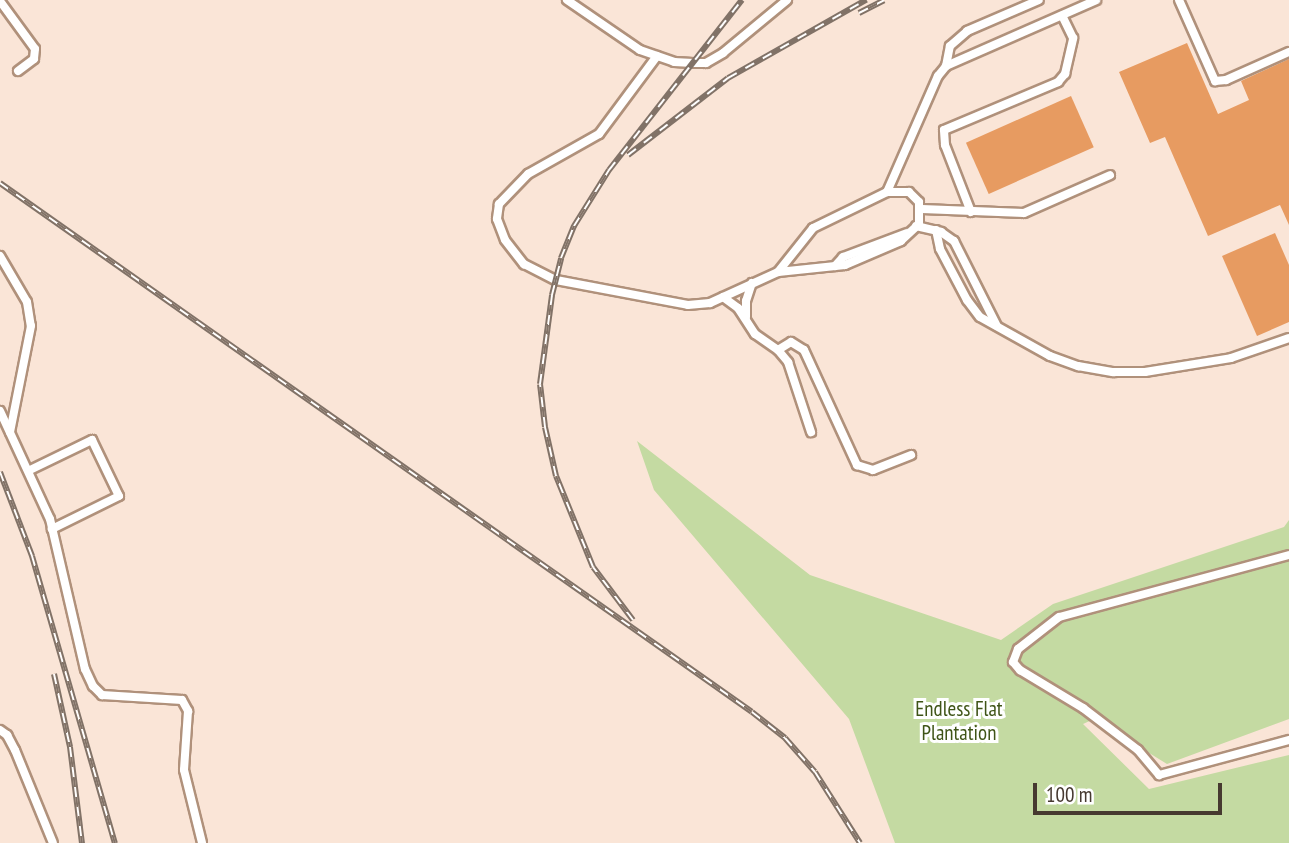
<!DOCTYPE html>
<style>
body{margin:0}
#map{position:relative;width:1289px;height:843px;overflow:hidden;background:#fae5d7;font-family:"PT Sans Narrow",sans-serif}
div>[style]{position:absolute}
.green>*{inset:0;background:#c4daa2}
.building>*{inset:0;background:#e79b61;transform-origin:0 0}
.roads{filter:drop-shadow(2px 0 #b0917b) drop-shadow(-2px 0 #b0917b) drop-shadow(0 2px #b0917b) drop-shadow(0 -2px #b0917b)}
.lane>*{height:8px;margin:-4px;padding:0 4px;transform-origin:4px;border-radius:4px;background:#fff}
.rail>*{height:6px;margin-top:-3px;transform-origin:0;background:repeating-linear-gradient(90deg,#fff 0 10px,#817267 0 20px);box-sizing:border-box;border-block:2px solid #817267}
span{translate:-50% -50%;white-space:nowrap;text-align:center;line-height:1.15;-webkit-text-stroke:6px #fff;paint-order:stroke}
.park-label{font-size:21px;color:#3f5417}
.scale{position:absolute;left:1033px;top:783px;width:189px;height:32px;box-sizing:border-box;border:4px solid #463930;border-top:0;padding-left:9px;font-size:21px;line-height:24px;white-space:nowrap;color:#463930;-webkit-text-stroke:5px #fff;paint-order:stroke}
</style>
<div id="map">
<div class="green">
<i style="clip-path:polygon(637px 441px,810px 575px,1001px 640px,1053px 604px,1284px 527px,1289px 520px,1289px 719px,1167px 764px,1094px 719px,1083px 724px,1149px 789px,1289px 755px,1289px 843px,895px 843px,849px 719px,654px 490px)"></i>
</div>
<div class="building">
<i style="clip-path:polygon(1187px 43px,1218px 114px,1249px 100px,1241px 81px,1289px 59px,1289px 225px,1280px 205px,1208px 236px,1165px 137px,1150px 143px,1119px 72px)"></i>
<i style="left:1071px;top:96px;width:56px;height:115px;rotate:66deg"></i>
<i style="clip-path:polygon(1275px 233px,1289px 265px,1289px 322px,1257px 336px,1222px 256px)"></i>
</div>
<div class="roads">
<div class="lane">
<i style="left:567px;top:0;width:88px;rotate:34.4deg"></i>
<i style="left:640px;top:50px;width:36px;rotate:19deg"></i>
<i style="left:674px;top:62px;width:19px;rotate:3deg"></i>
<i style="left:693px;top:63px;width:13px"></i>
<i style="left:706px;top:63px;width:20px;rotate:-30deg"></i>
<i style="left:723px;top:53px;width:83px;rotate:-39.6deg"></i>
<i style="left:1179px;top:0;width:89px;rotate:66deg"></i>
<i style="left:1215px;top:81px;width:11px;rotate:-5deg"></i>
<i style="left:1226px;top:80px;width:69px;rotate:-24deg"></i>
<i style="left:0;top:1px;width:59px;rotate:53.9deg"></i>
<i style="left:35px;top:49px;width:10px;rotate:96deg"></i>
<i style="left:34px;top:59px;width:20px;rotate:143deg"></i>
<i style="left:657px;top:56px;width:97px;rotate:126.6deg"></i>
<i style="left:599px;top:134px;width:81px;rotate:150.6deg"></i>
<i style="left:528px;top:174px;width:42px;rotate:134deg"></i>
<i style="left:499px;top:204px;width:15px;rotate:98deg"></i>
<i style="left:497px;top:219px;width:22px;rotate:69deg"></i>
<i style="left:505px;top:240px;width:31px;rotate:52deg"></i>
<i style="left:524px;top:264px;width:36px;rotate:27deg"></i>
<i style="left:556px;top:280px;width:134px;rotate:10.7deg"></i>
<i style="left:688px;top:305px;width:22px;rotate:-5deg"></i>
<i style="left:710px;top:303px;width:75px;rotate:-24.5deg"></i>
<i style="left:778px;top:272px;width:56px;rotate:-51.5deg"></i>
<i style="left:813px;top:228px;width:82px;rotate:-25.9deg"></i>
<i style="left:887px;top:192px;width:22px"></i>
<i style="left:909px;top:192px;width:14px;rotate:45deg"></i>
<i style="left:919px;top:202px;width:22px;rotate:90deg"></i>
<i style="left:919px;top:224px;width:25px;rotate:137deg"></i>
<i style="left:901px;top:241px;width:61px;rotate:156.8deg"></i>
<i style="left:845px;top:265px;width:67px;rotate:174deg"></i>
<i style="left:946px;top:66px;width:20px;rotate:-79deg"></i>
<i style="left:950px;top:46px;width:23px;rotate:-41deg"></i>
<i style="left:967px;top:31px;width:78px;rotate:-23.3deg"></i>
<i style="left:887px;top:192px;width:127px;rotate:-66.3deg"></i>
<i style="left:938px;top:76px;width:13px;rotate:-51deg"></i>
<i style="left:946px;top:66px;width:164px;rotate:-23.7deg"></i>
<i style="left:922px;top:209px;width:102px;rotate:2.2deg"></i>
<i style="left:1024px;top:213px;width:94px;rotate:-23.8deg"></i>
<i style="left:971px;top:212px;width:72px;rotate:-111.2deg"></i>
<i style="left:945px;top:145px;width:15px;rotate:-94deg"></i>
<i style="left:944px;top:130px;width:124px;rotate:-22.8deg"></i>
<i style="left:1058px;top:82px;width:11px;rotate:-49deg"></i>
<i style="left:1065px;top:74px;width:37px;rotate:-77deg"></i>
<i style="left:1073px;top:38px;width:25px;rotate:-116deg"></i>
<i style="left:916px;top:226px;width:26px;rotate:13deg"></i>
<i style="left:941px;top:232px;width:16px;rotate:35deg"></i>
<i style="left:954px;top:241px;width:95px;rotate:63.2deg"></i>
<i style="left:936px;top:230px;width:19px;rotate:78deg"></i>
<i style="left:940px;top:249px;width:58px;rotate:62.1deg"></i>
<i style="left:967px;top:300px;width:21px;rotate:53deg"></i>
<i style="left:980px;top:317px;width:80px;rotate:29.1deg"></i>
<i style="left:1050px;top:356px;width:30px;rotate:20deg"></i>
<i style="left:1078px;top:366px;width:36px;rotate:10deg"></i>
<i style="left:1113px;top:372px;width:32px"></i>
<i style="left:1145px;top:372px;width:87px;rotate:-9.2deg"></i>
<i style="left:1231px;top:358px;width:61px;rotate:-19deg"></i>
<i style="left:0;top:256px;width:53px;rotate:59.6deg"></i>
<i style="left:27px;top:302px;width:24px;rotate:81deg"></i>
<i style="left:31px;top:326px;width:108px;rotate:101.2deg"></i>
<i style="left:835px;top:266px;width:12px;rotate:-48deg"></i>
<i style="left:843px;top:257px;width:68px;rotate:-20.6deg"></i>
<i style="left:723px;top:297px;width:19px;rotate:36deg"></i>
<i style="left:738px;top:308px;width:31px;rotate:57deg"></i>
<i style="left:755px;top:334px;width:28px;rotate:35deg"></i>
<i style="left:778px;top:350px;width:16px;rotate:50deg"></i>
<i style="left:788px;top:362px;width:74px;rotate:71.8deg"></i>
<i style="left:746px;top:317px;width:16px;rotate:-90deg"></i>
<i style="left:746px;top:301px;width:19px;rotate:-72deg"></i>
<i style="left:778px;top:350px;width:15px;rotate:-32deg"></i>
<i style="left:791px;top:342px;width:15px;rotate:32deg"></i>
<i style="left:804px;top:350px;width:127px;rotate:65.3deg"></i>
<i style="left:857px;top:465px;width:17px;rotate:17deg"></i>
<i style="left:873px;top:470px;width:41px;rotate:-21.5deg"></i>
<i style="left:0;top:411px;width:119px;rotate:65.2deg"></i>
<i style="left:50px;top:519px;width:154px;rotate:76.9deg"></i>
<i style="left:85px;top:669px;width:19px;rotate:65deg"></i>
<i style="left:93px;top:686px;width:13px;rotate:45deg"></i>
<i style="left:102px;top:695px;width:80px;rotate:3.6deg"></i>
<i style="left:182px;top:700px;width:13px;rotate:61deg"></i>
<i style="left:188px;top:711px;width:59px;rotate:93.9deg"></i>
<i style="left:184px;top:770px;width:75px;rotate:76.1deg"></i>
<i style="left:30px;top:470px;width:69px;rotate:-25.8deg"></i>
<i style="left:92px;top:440px;width:62px;rotate:64.3deg"></i>
<i style="left:119px;top:496px;width:75px;rotate:153.8deg"></i>
<i style="left:1289px;top:555px;width:238px;rotate:164.9deg"></i>
<i style="left:1059px;top:617px;width:52px;rotate:142deg"></i>
<i style="left:1018px;top:649px;width:14px;rotate:111deg"></i>
<i style="left:1013px;top:662px;width:11px;rotate:49deg"></i>
<i style="left:1020px;top:670px;width:74px;rotate:31.1deg"></i>
<i style="left:1083px;top:708px;width:69px;rotate:37.4deg"></i>
<i style="left:1138px;top:750px;width:33px;rotate:50deg"></i>
<i style="left:1159px;top:775px;width:135px;rotate:-15.1deg"></i>
<i style="left:0;top:730px;width:9px;rotate:36deg"></i>
<i style="left:7px;top:735px;width:17px;rotate:62deg"></i>
<i style="left:15px;top:750px;width:100px;rotate:67.8deg"></i>
</div>
</div>
<div class="rail">
<i style="left:859px;top:13px;width:28px;rotate:-27deg"></i>
<i style="left:628px;top:155px;width:126px;rotate:-37.6deg"></i>
<i style="left:728px;top:78px;width:159px;rotate:-29.5deg"></i>
<i style="left:0;top:183px;width:919px;rotate:35.12deg"></i>
<i style="left:752px;top:712px;width:42px;rotate:38.2deg"></i>
<i style="left:785px;top:738px;width:45px;rotate:48.6deg"></i>
<i style="left:815px;top:772px;width:84px;rotate:57.6deg"></i>
<i style="left:0;top:472px;width:90px;rotate:69.1deg"></i>
<i style="left:32px;top:556px;width:299px;rotate:73.9deg"></i>
<i style="left:633px;top:620px;width:66px;rotate:-127deg"></i>
<i style="left:593px;top:567px;width:98px;rotate:-112.1deg"></i>
<i style="left:556px;top:476px;width:50px;rotate:-102.7deg"></i>
<i style="left:545px;top:427px;width:43px;rotate:-96.6deg"></i>
<i style="left:540px;top:384px;width:90px;rotate:-82.3deg"></i>
<i style="left:552px;top:295px;width:38px;rotate:-76deg"></i>
<i style="left:561px;top:258px;width:35px;rotate:-68deg"></i>
<i style="left:574px;top:226px;width:66px;rotate:-58deg"></i>
<i style="left:609px;top:170px;width:216px;rotate:-52deg"></i>
<i style="left:54px;top:674px;width:75px;rotate:77.6deg"></i>
<i style="left:70px;top:747px;width:97px;rotate:82.9deg"></i>
</div>
<div class="park-label">
<span style="left:959px;top:721px">Endless Flat<br>Plantation</span>
</div>
<div class="scale">100 m</div>
</div>
